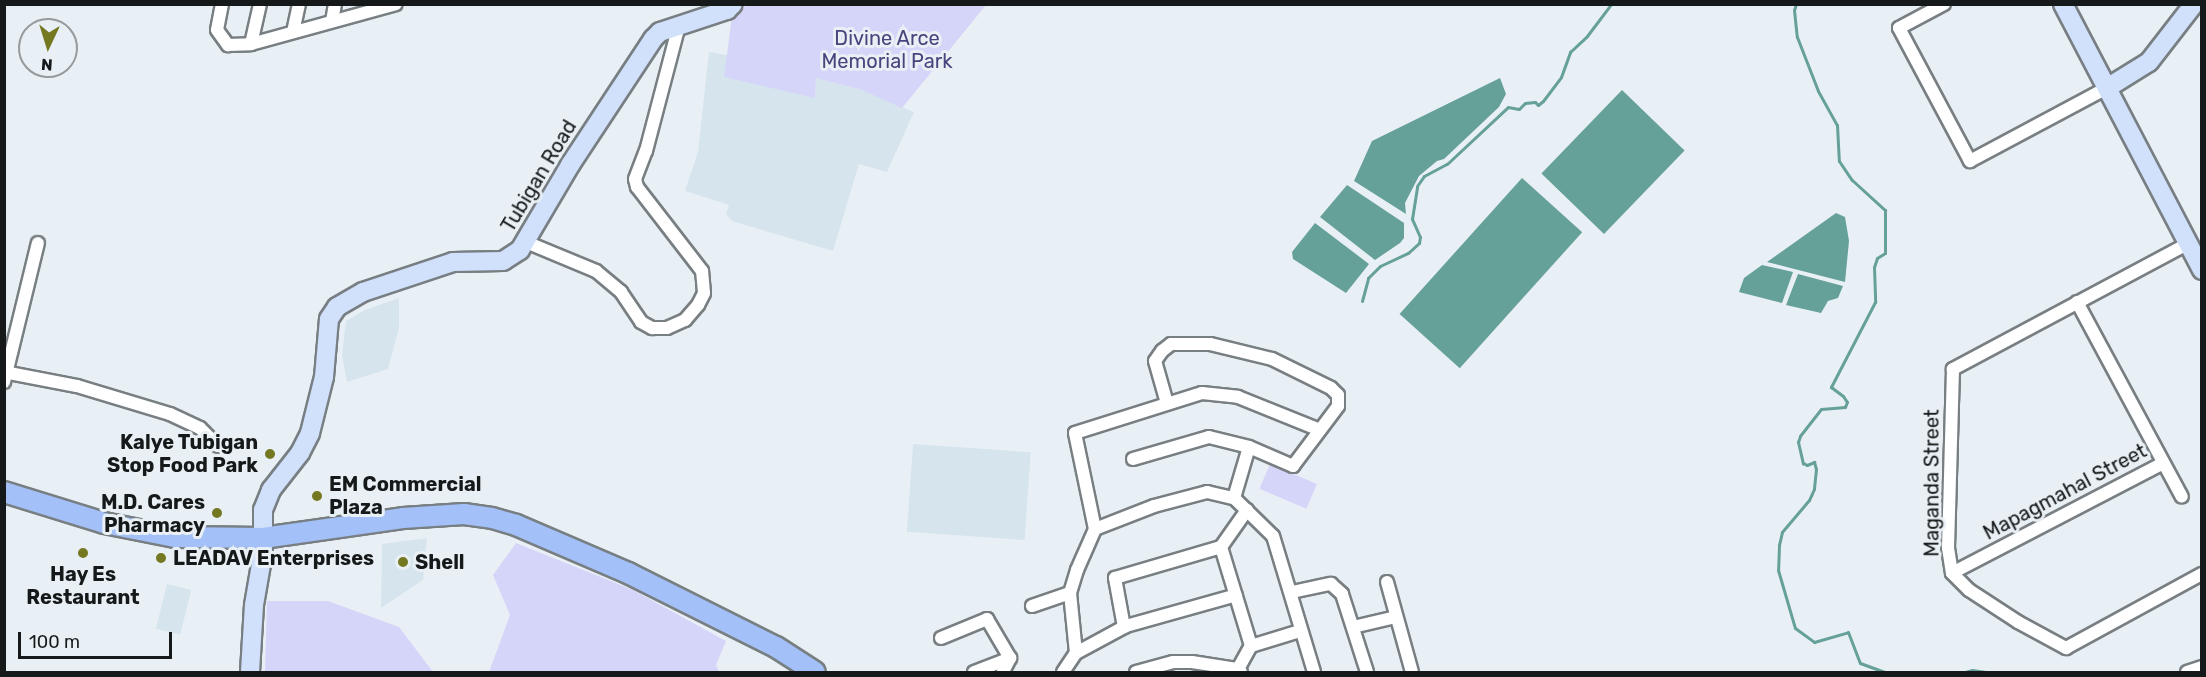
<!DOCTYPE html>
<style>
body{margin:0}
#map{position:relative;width:2206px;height:677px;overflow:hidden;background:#e9f0f5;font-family:Rubik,sans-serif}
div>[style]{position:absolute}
.built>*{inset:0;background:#d6e4ee;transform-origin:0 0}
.green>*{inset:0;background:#d5d4f9;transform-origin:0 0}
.water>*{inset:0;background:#65a099;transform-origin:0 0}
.stream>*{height:3px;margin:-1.5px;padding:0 1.5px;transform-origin:1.5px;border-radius:1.5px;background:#65a099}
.roads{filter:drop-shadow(2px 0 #787f83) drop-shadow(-2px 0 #787f83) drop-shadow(0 2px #787f83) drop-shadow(0 -2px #787f83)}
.street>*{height:12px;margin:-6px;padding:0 6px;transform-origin:6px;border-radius:6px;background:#fff}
.secondary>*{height:18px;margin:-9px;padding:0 9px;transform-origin:9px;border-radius:9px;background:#d1e0fb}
.primary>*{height:20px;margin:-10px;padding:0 10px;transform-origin:10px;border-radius:10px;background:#a3c1f8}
.dots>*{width:16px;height:16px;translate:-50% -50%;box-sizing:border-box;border:3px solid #e9f0f5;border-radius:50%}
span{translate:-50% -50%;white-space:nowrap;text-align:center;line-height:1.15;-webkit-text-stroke:6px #e9f0f5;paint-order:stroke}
.park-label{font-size:20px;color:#49447d}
.street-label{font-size:20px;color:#16191a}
.poi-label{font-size:20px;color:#16191a;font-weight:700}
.right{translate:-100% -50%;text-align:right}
.left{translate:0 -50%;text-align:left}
.frame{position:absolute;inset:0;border:6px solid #16191a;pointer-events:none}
.north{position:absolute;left:18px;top:18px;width:60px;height:60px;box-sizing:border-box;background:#e9f0f5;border:2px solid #959a9d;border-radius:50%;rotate:184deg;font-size:16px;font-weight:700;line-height:24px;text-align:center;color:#16191a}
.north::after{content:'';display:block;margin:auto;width:21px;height:27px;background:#747821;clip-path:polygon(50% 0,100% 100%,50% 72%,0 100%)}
.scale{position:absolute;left:18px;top:632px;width:154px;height:27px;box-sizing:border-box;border:3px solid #16191a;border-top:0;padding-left:8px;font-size:18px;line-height:21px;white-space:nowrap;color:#16191a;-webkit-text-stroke:4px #e9f0f5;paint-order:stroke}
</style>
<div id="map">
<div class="built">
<i style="clip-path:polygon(709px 52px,727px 55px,725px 77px,815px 97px,816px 78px,862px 90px,914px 112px,887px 172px,859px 164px,833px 251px,732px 221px,726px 214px,729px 205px,685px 191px,698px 152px)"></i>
<i style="clip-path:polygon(399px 298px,399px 328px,388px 369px,347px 382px,342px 355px,346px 321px,365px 310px)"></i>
<i style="left:913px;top:444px;width:118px;height:88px;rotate:4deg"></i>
<i style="clip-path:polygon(427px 538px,423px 580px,381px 608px,382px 544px)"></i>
<i style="left:167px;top:584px;width:25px;height:46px;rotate:14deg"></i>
</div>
<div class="green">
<i style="clip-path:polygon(747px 5px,986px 5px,902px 108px,862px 90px,816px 78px,815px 98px,724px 77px,732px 16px)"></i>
<i style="left:1270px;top:464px;width:51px;height:27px;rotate:23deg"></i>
<i style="clip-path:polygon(516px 543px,633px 590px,726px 641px,716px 665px,719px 672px,489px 672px,510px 615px,493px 575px)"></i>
<i style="clip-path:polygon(267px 601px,328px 601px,399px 627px,433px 672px,265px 672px)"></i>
</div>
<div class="water">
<i style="clip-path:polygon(1500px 78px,1506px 94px,1499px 107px,1444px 159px,1437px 161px,1419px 176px,1405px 203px,1406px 214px,1354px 181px,1372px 141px)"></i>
<i style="left:1622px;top:90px;width:87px;height:116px;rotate:44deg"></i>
<i style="left:1522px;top:178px;width:81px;height:183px;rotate:42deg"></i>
<i style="clip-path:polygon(1347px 185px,1404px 223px,1404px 238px,1400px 243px,1375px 260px,1320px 217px)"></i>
<i style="clip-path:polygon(1836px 213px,1845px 217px,1849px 241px,1845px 282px,1767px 262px)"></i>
<i style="clip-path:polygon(1315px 223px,1369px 264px,1346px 293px,1293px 259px,1292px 252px)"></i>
<i style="clip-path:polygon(1762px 265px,1793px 272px,1782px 303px,1739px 292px,1744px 278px)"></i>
<i style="clip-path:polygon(1798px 274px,1843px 286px,1838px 298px,1828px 301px,1821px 313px,1786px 305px)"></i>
</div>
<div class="stream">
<i style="left:1796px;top:4px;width:6px;rotate:108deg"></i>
<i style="left:1794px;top:10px;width:27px;rotate:84deg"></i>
<i style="left:1797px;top:37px;width:58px;rotate:68.7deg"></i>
<i style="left:1818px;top:91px;width:39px;rotate:61deg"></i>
<i style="left:1837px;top:125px;width:36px;rotate:87deg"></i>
<i style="left:1839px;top:161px;width:23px;rotate:56deg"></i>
<i style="left:1852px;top:180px;width:45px;rotate:42.3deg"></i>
<i style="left:1885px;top:210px;width:43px;rotate:90deg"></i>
<i style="left:1885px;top:253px;width:9px;rotate:148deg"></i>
<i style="left:1877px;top:258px;width:9px;rotate:108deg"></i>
<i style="left:1874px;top:267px;width:35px;rotate:88deg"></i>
<i style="left:1875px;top:302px;width:96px;rotate:117.4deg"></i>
<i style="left:1831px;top:387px;width:15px;rotate:37deg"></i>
<i style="left:1843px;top:396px;width:7px;rotate:56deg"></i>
<i style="left:1847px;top:402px;width:5px;rotate:112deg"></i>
<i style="left:1845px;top:407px;width:24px;rotate:175deg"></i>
<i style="left:1821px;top:409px;width:34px;rotate:128deg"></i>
<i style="left:1800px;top:436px;width:6px;rotate:108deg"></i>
<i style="left:1798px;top:442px;width:22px;rotate:77deg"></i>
<i style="left:1803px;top:463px;width:4px;rotate:27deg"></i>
<i style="left:1807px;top:465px;width:8px;rotate:-23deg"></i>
<i style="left:1814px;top:462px;width:7px;rotate:74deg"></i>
<i style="left:1816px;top:469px;width:20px;rotate:96deg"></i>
<i style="left:1814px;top:489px;width:12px;rotate:114deg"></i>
<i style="left:1809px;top:500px;width:42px;rotate:130.2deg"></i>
<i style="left:1782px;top:532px;width:13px;rotate:103deg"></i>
<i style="left:1779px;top:545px;width:25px;rotate:92deg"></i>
<i style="left:1778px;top:570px;width:60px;rotate:73.7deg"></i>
<i style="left:1795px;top:628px;width:24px;rotate:36deg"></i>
<i style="left:1814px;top:642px;width:35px;rotate:-16deg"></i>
<i style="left:1848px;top:632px;width:33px;rotate:69deg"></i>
<i style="left:1860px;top:663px;width:27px;rotate:20deg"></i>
<i style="left:1362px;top:301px;width:24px;rotate:-75deg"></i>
<i style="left:1368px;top:278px;width:17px;rotate:-45deg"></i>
<i style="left:1380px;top:266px;width:31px;rotate:-25deg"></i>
<i style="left:1408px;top:253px;width:15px;rotate:-42deg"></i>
<i style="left:1419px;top:243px;width:6px;rotate:-81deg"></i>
<i style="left:1420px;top:237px;width:20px;rotate:-114deg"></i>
<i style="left:1412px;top:219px;width:33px;rotate:-81deg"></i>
<i style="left:1417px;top:186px;width:12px;rotate:-55deg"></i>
<i style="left:1424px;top:176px;width:26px;rotate:-28deg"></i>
<i style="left:1447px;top:164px;width:83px;rotate:-43.1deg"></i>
<i style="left:1508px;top:107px;width:11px;rotate:10deg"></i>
<i style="left:1519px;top:109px;width:8px;rotate:-45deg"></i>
<i style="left:1525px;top:103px;width:10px;rotate:-6deg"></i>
<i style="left:1535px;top:102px;width:4px;rotate:45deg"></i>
<i style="left:1538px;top:105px;width:6px;rotate:-39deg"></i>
<i style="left:1543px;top:101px;width:30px;rotate:-53deg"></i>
<i style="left:1561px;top:77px;width:27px;rotate:-70deg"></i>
<i style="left:1570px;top:52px;width:23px;rotate:-43deg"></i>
<i style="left:1587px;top:36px;width:40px;rotate:-53deg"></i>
<i style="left:1965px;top:672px;width:7px;rotate:-16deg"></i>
<i style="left:1972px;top:670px;width:14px;rotate:8deg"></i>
</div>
<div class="roads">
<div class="street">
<i style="left:222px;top:4px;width:26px;rotate:101deg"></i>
<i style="left:217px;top:30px;width:19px;rotate:54deg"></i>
<i style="left:228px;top:45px;width:23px;rotate:-2deg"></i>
<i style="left:251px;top:44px;width:150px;rotate:-15.4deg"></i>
<i style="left:1944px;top:4px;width:51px;rotate:151.9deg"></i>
<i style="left:1899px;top:28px;width:151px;rotate:61.9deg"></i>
<i style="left:1970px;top:161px;width:155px;rotate:-28.1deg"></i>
<i style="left:332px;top:21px;width:17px;rotate:-80deg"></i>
<i style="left:293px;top:32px;width:29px;rotate:-78deg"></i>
<i style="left:251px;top:44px;width:41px;rotate:-77.3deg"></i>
<i style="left:526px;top:242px;width:76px;rotate:22.5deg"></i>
<i style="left:596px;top:271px;width:33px;rotate:40deg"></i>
<i style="left:621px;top:292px;width:36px;rotate:56deg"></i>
<i style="left:641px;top:322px;width:13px;rotate:29deg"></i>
<i style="left:652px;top:328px;width:15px"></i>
<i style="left:667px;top:328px;width:20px;rotate:-24deg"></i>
<i style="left:685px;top:320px;width:20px;rotate:-49deg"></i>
<i style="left:698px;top:305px;width:13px;rotate:-63deg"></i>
<i style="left:704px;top:293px;width:22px;rotate:-95deg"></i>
<i style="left:702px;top:271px;width:106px;rotate:-127.7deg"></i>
<i style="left:637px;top:187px;width:8px;rotate:-104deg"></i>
<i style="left:635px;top:179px;width:30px;rotate:-69deg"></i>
<i style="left:646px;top:151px;width:130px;rotate:-75.3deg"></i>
<i style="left:2189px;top:243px;width:268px;rotate:151.9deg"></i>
<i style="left:1953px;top:369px;width:179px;rotate:91.6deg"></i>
<i style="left:1948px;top:548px;width:25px;rotate:81deg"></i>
<i style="left:1952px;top:573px;width:24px;rotate:45deg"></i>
<i style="left:1969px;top:590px;width:59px;rotate:33.1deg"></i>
<i style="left:2018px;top:622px;width:55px;rotate:28.4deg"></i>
<i style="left:2066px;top:648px;width:155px;rotate:-28.6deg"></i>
<i style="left:2077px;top:302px;width:221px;rotate:61.7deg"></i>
<i style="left:4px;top:372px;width:74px;rotate:10.9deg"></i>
<i style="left:77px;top:386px;width:97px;rotate:16.8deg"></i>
<i style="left:170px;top:414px;width:33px;rotate:25deg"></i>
<i style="left:200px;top:428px;width:25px;rotate:45deg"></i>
<i style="left:4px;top:382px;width:143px;rotate:-76.3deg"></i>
<i style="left:1133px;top:459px;width:79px;rotate:-16.1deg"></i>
<i style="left:1209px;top:437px;width:41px;rotate:14deg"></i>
<i style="left:1249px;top:447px;width:48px;rotate:23.4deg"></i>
<i style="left:1293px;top:466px;width:75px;rotate:-53.1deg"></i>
<i style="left:1338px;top:406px;width:11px;rotate:-90deg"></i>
<i style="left:1338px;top:395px;width:10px;rotate:-135deg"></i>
<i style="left:1331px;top:388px;width:66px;rotate:-153.8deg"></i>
<i style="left:1272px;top:359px;width:64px;rotate:-166.4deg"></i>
<i style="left:1210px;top:344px;width:39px;rotate:180deg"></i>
<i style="left:1171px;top:344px;width:11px;rotate:142deg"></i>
<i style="left:1162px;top:351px;width:12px;rotate:125deg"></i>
<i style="left:1155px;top:361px;width:44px;rotate:74.1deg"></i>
<i style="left:1234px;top:498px;width:53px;rotate:-73.6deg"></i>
<i style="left:1247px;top:510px;width:45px;rotate:125.1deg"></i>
<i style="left:1221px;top:547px;width:103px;rotate:73.1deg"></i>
<i style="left:1251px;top:646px;width:51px;rotate:-17deg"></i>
<i style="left:1095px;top:529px;width:63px;rotate:-21.3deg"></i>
<i style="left:1154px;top:506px;width:55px;rotate:-14.8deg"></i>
<i style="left:1207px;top:492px;width:28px;rotate:13deg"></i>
<i style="left:1234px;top:498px;width:54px;rotate:44.3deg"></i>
<i style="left:1273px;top:536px;width:142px;rotate:73.2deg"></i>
<i style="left:1952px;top:573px;width:238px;rotate:-27.5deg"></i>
<i style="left:1387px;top:582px;width:93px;rotate:74.5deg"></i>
<i style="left:1292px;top:592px;width:40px;rotate:-12deg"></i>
<i style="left:1331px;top:584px;width:15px;rotate:42deg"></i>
<i style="left:1342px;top:594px;width:82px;rotate:72.2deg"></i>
<i style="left:1032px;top:606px;width:40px;rotate:-18.9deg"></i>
<i style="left:1124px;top:627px;width:50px;rotate:-100.4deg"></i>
<i style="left:1115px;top:578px;width:110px;rotate:-16.3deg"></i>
<i style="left:1353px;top:627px;width:44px;rotate:-13.1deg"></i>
<i style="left:941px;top:638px;width:50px;rotate:-22.4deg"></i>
<i style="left:987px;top:619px;width:45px;rotate:59.5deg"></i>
<i style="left:1010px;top:658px;width:16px;rotate:117deg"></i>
<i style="left:1076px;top:653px;width:57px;rotate:-28.4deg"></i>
<i style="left:1126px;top:626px;width:114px;rotate:-15.7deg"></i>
<i style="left:1238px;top:669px;width:26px;rotate:-61deg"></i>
<i style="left:974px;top:672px;width:39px;rotate:-21deg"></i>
<i style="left:1063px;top:672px;width:23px;rotate:-56deg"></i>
<i style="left:1076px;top:653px;width:60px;rotate:-95.7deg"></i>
<i style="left:1070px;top:593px;width:24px;rotate:-73deg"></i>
<i style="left:1077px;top:570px;width:45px;rotate:-66.3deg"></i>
<i style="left:1095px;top:529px;width:98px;rotate:-101.8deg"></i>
<i style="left:1075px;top:433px;width:133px;rotate:-17.5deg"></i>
<i style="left:1202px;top:393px;width:36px;rotate:6deg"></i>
<i style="left:1238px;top:397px;width:88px;rotate:21.9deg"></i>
<i style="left:1136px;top:672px;width:38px;rotate:-15deg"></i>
<i style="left:1173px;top:662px;width:19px"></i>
<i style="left:1192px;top:662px;width:47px;rotate:8.7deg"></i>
<i style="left:1238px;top:669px;width:4px;rotate:45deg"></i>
<i style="left:2187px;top:672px;width:16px;rotate:-18deg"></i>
</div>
<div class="secondary">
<i style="left:2063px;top:4px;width:300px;rotate:62.4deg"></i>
<i style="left:2107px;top:88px;width:49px;rotate:-31.8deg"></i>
<i style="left:2149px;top:62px;width:73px;rotate:-52.2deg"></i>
<i style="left:250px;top:672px;width:67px;rotate:-86.6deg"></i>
<i style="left:254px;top:605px;width:53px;rotate:-80.2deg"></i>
<i style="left:263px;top:553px;width:43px;rotate:-90deg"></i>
<i style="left:263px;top:510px;width:22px;rotate:-68deg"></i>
<i style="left:271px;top:490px;width:47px;rotate:-51.9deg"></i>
<i style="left:300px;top:453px;width:22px;rotate:-63deg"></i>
<i style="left:310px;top:433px;width:58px;rotate:-76deg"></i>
<i style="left:324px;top:377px;width:58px;rotate:-85.1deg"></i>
<i style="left:329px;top:319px;width:14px;rotate:-56deg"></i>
<i style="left:337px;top:307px;width:30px;rotate:-30deg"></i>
<i style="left:363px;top:292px;width:95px;rotate:-18.4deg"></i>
<i style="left:453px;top:262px;width:50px;rotate:-1.1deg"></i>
<i style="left:503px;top:261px;width:20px;rotate:-33deg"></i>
<i style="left:520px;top:250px;width:99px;rotate:-59.5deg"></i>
<i style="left:570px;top:165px;width:151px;rotate:-56.6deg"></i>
<i style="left:653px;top:39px;width:10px;rotate:-45deg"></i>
<i style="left:660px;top:32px;width:71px;rotate:-18.2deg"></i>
<i style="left:727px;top:10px;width:8px;rotate:-45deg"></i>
</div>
<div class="primary">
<i style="left:4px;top:492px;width:105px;rotate:17.2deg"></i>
<i style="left:104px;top:523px;width:72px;rotate:11.2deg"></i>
<i style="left:175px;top:537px;width:88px;rotate:0.7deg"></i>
<i style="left:263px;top:538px;width:141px;rotate:-8.1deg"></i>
<i style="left:403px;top:518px;width:61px;rotate:-3.8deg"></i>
<i style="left:464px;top:514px;width:28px;rotate:8deg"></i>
<i style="left:492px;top:518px;width:25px;rotate:16deg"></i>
<i style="left:516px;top:525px;width:122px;rotate:23.2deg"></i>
<i style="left:628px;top:573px;width:165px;rotate:26.6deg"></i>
<i style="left:776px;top:647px;width:46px;rotate:32.7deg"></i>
</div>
</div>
<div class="dots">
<i style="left:270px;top:454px;background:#747821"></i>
<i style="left:317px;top:496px;background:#747821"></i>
<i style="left:217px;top:513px;background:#747821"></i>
<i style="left:83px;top:553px;background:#747821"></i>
<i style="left:161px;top:558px;background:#747821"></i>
<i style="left:403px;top:562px;background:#747821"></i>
</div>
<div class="park-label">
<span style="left:887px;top:50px">Divine Arce<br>Memorial Park</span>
</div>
<div class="street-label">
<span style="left:539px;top:176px;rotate:-59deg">Tubigan Road</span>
<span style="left:1932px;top:483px;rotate:-90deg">Maganda Street</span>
<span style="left:2065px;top:492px;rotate:-28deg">Mapagmahal Street</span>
</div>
<div class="poi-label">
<span class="right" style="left:258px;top:454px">Kalye Tubigan<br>Stop Food Park</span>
<span class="left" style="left:329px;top:496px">EM Commercial<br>Plaza</span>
<span class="right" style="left:205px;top:514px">M.D. Cares<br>Pharmacy</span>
<span class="left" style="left:173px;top:558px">LEADAV Enterprises</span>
<span class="left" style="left:415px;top:562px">Shell</span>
<span style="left:83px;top:586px">Hay Es<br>Restaurant</span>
</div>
<div class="frame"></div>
<div class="north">N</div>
<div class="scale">100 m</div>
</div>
